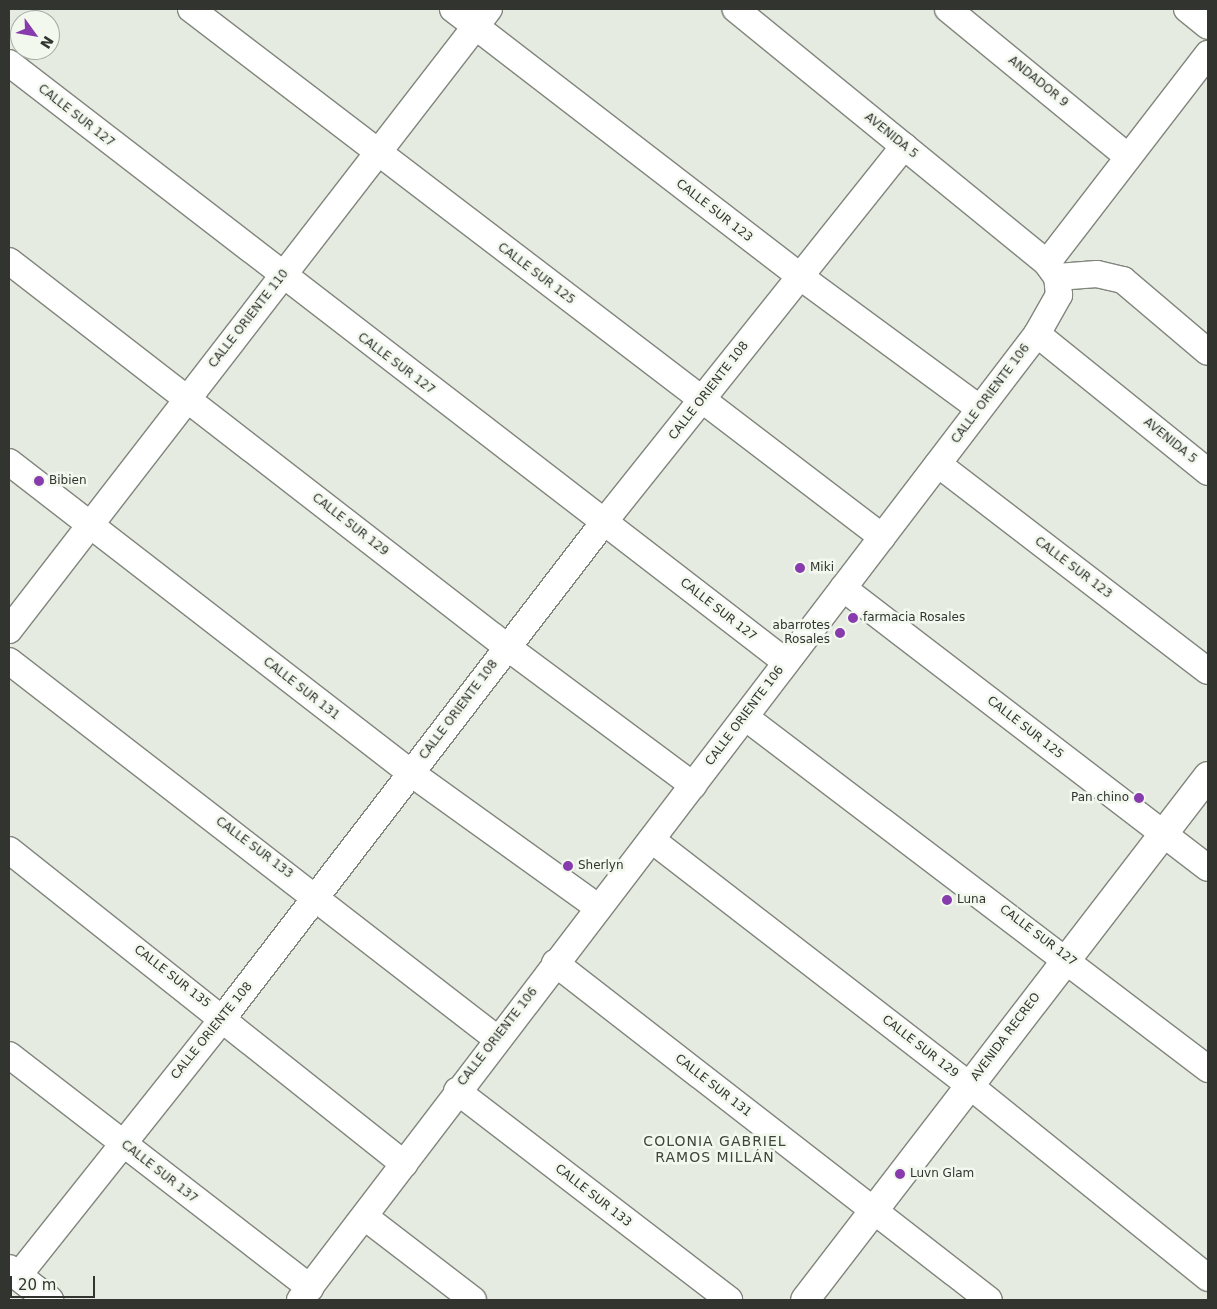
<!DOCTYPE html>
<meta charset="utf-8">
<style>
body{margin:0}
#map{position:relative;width:1217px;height:1309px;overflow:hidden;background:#e5ebe1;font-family:"DejaVu Sans",sans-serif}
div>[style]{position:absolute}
.roads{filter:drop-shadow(1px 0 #81867d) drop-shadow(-1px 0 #81867d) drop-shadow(0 1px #81867d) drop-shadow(0 -1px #81867d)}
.street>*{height:26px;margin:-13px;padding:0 13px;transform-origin:13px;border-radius:13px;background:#fff}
.secondary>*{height:28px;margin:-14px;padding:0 14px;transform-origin:14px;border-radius:14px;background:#fff}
.dots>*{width:14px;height:14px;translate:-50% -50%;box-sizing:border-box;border:2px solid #f2f8ee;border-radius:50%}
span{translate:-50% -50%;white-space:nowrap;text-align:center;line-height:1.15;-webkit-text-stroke:5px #f2f8ee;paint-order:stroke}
.street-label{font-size:12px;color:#323430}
.poi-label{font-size:12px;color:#323430}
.left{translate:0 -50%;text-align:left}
.right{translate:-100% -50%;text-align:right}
.neighbourhood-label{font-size:14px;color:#3e433b;letter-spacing:1px}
.frame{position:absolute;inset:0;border:10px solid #323430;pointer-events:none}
.north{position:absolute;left:10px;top:10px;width:50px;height:50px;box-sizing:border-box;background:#f2f8ee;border:1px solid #a5aaa2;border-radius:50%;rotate:122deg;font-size:14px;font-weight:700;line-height:20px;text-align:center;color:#323430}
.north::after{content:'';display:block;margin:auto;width:18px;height:22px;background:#873bac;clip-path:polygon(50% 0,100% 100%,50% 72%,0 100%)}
.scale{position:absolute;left:10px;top:1276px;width:85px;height:22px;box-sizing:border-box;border:2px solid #323430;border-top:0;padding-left:6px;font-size:15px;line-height:18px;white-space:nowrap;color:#323430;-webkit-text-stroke:4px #f2f8ee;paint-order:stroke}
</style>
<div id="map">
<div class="roads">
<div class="street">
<i style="left:191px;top:9px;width:870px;rotate:37.38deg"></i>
<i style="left:453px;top:9px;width:436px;rotate:37.6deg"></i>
<i style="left:798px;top:275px;width:225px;rotate:36.3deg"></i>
<i style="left:948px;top:9px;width:232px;rotate:39.4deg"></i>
<i style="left:1187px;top:9px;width:27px;rotate:39deg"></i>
<i style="left:9px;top:63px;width:981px;rotate:37.63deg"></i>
<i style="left:9px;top:261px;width:630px;rotate:37.78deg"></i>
<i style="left:507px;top:647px;width:232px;rotate:36.6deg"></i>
<i style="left:1047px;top:263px;width:264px;rotate:-52.4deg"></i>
<i style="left:1057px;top:277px;width:40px;rotate:-4.3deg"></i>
<i style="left:1097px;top:274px;width:27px;rotate:13deg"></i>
<i style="left:1123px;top:280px;width:111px;rotate:40.3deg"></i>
<i style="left:1037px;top:334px;width:220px;rotate:38.9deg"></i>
<i style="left:9px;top:462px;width:508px;rotate:37.73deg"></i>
<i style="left:411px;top:773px;width:231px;rotate:35.7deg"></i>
<i style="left:938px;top:464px;width:340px;rotate:37.5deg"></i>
<i style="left:843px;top:588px;width:460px;rotate:37.5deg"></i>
<i style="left:9px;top:630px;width:785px;rotate:-52.3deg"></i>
<i style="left:9px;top:661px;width:617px;rotate:37.76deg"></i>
<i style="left:745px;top:717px;width:582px;rotate:37.24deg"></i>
<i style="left:652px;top:840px;width:401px;rotate:37.7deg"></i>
<i style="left:969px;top:1085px;width:307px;rotate:38.9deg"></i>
<i style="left:9px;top:850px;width:505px;rotate:38.48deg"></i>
<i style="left:555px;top:963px;width:549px;rotate:37.83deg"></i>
<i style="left:9px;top:1055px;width:381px;rotate:37.7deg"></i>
<i style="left:457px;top:1091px;width:343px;rotate:37.5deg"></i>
<i style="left:365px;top:1217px;width:136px;rotate:37.5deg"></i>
<i style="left:18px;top:1276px;width:330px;rotate:-51.5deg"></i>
<i style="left:223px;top:1018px;width:625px;rotate:-52.47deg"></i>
<i style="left:604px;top:522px;width:481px;rotate:-51.4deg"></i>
<i style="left:300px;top:1300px;width:1215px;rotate:-52.66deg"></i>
<i style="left:1037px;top:334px;width:45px;rotate:-60.6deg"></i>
<i style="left:1059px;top:295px;width:18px;rotate:-96deg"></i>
<i style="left:1057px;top:277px;width:17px;rotate:-126deg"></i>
<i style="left:1047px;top:263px;width:402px;rotate:-140.8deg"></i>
</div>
<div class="secondary">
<i style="left:9px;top:1269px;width:51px;rotate:37.8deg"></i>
<i style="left:805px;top:1300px;width:661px;rotate:-52.44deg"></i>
</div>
</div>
<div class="dots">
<i style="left:39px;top:481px;background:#873bac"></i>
<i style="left:800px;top:568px;background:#873bac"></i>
<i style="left:853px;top:618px;background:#873bac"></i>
<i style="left:840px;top:633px;background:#873bac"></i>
<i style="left:1139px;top:798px;background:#873bac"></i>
<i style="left:568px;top:866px;background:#873bac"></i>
<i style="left:947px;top:900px;background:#873bac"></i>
<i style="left:900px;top:1174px;background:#873bac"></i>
</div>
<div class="street-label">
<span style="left:1038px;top:82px;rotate:39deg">ANDADOR 9</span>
<span style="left:76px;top:116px;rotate:38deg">CALLE SUR 127</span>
<span style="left:891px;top:136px;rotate:39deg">AVENIDA 5</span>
<span style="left:714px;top:211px;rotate:38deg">CALLE SUR 123</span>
<span style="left:536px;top:274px;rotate:37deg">CALLE SUR 125</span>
<span style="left:249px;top:319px;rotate:-52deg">CALLE ORIENTE 110</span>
<span style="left:396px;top:364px;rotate:37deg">CALLE SUR 127</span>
<span style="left:709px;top:391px;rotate:-52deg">CALLE ORIENTE 108</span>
<span style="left:991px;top:394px;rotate:-53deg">CALLE ORIENTE 106</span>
<span style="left:1170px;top:441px;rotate:39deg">AVENIDA 5</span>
<span style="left:350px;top:525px;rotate:38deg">CALLE SUR 129</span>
<span style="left:1073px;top:568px;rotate:37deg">CALLE SUR 123</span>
<span style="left:718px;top:610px;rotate:38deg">CALLE SUR 127</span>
<span style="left:301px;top:689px;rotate:38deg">CALLE SUR 131</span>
<span style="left:459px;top:710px;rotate:-53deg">CALLE ORIENTE 108</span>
<span style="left:745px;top:716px;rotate:-53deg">CALLE ORIENTE 106</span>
<span style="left:1025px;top:728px;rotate:38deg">CALLE SUR 125</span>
<span style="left:254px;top:848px;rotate:37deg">CALLE SUR 133</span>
<span style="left:1038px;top:936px;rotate:37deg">CALLE SUR 127</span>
<span style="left:172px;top:977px;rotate:38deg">CALLE SUR 135</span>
<span style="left:212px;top:1031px;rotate:-51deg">CALLE ORIENTE 108</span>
<span style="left:498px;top:1037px;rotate:-52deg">CALLE ORIENTE 106</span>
<span style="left:1006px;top:1037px;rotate:-53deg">AVENIDA RECREO</span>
<span style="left:920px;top:1047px;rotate:38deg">CALLE SUR 129</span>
<span style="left:713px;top:1086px;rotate:38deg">CALLE SUR 131</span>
<span style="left:159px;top:1172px;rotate:38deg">CALLE SUR 137</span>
<span style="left:593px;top:1196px;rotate:38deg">CALLE SUR 133</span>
</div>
<div class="poi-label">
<span class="left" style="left:49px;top:481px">Bibien</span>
<span class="left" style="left:810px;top:568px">Miki</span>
<span class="left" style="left:863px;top:618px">farmacia Rosales</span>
<span class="right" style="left:830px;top:633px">abarrotes<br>Rosales</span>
<span class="right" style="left:1129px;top:798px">Pan chino</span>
<span class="left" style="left:578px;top:866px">Sherlyn</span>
<span class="left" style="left:957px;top:900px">Luna</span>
<span class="left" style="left:910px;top:1174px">Luvn Glam</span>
</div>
<div class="neighbourhood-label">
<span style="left:715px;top:1149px">COLONIA GABRIEL<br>RAMOS MILLÁN</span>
</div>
<div class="frame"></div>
<div class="north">N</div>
<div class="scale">20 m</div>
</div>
